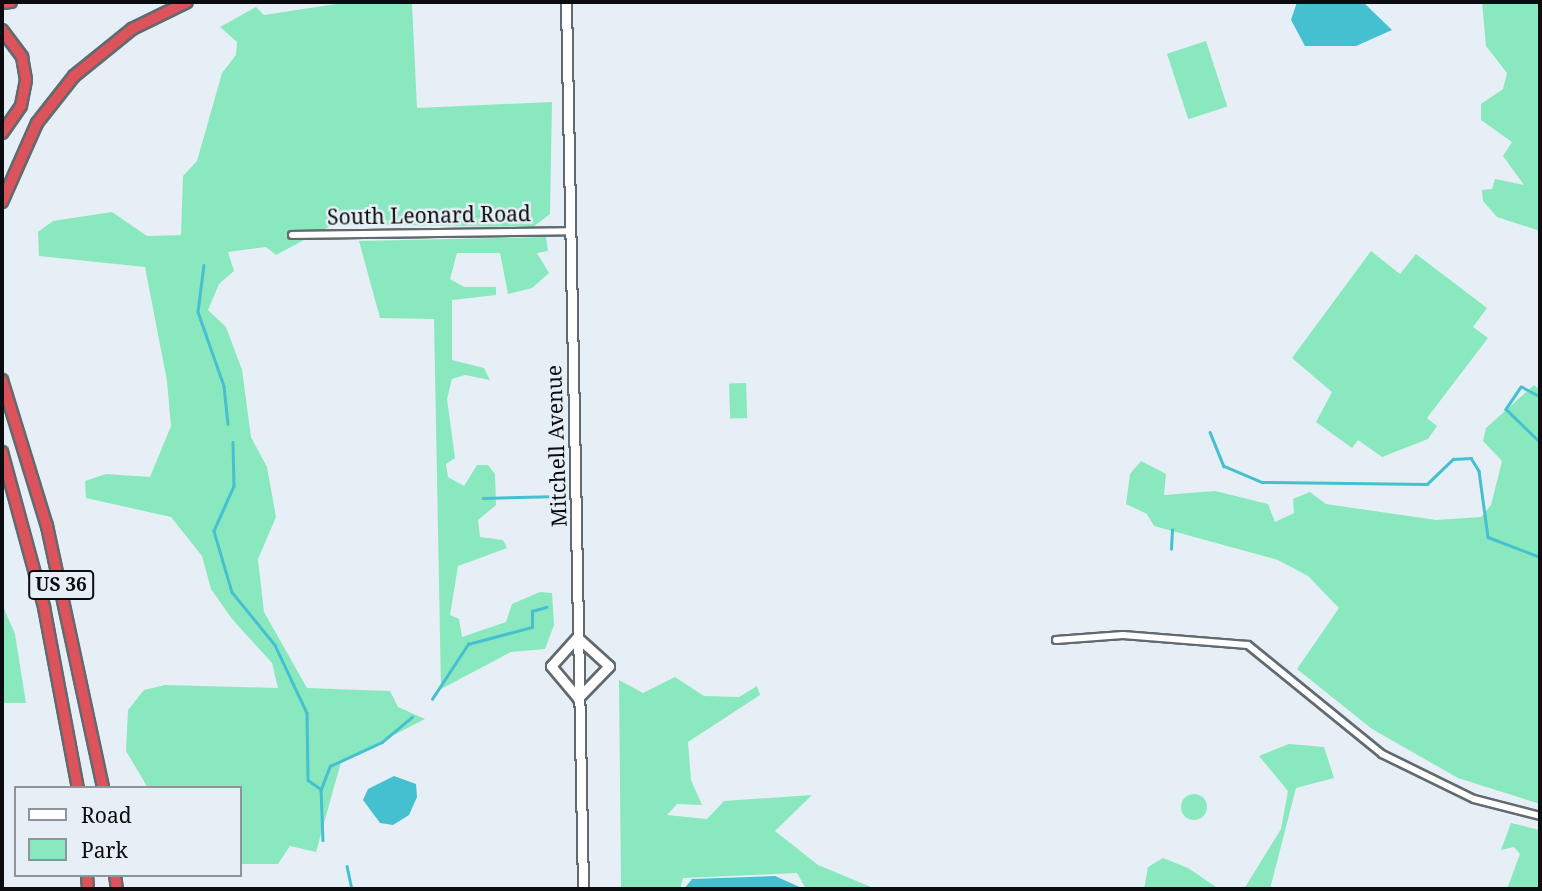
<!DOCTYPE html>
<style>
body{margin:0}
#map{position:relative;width:1542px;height:891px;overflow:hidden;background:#e6eff5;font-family:"Noto Serif",serif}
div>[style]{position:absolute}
.green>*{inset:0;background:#8ae8be;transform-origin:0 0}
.round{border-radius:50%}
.water>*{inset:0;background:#45c0d1}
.stream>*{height:2.5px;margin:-1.25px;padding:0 1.25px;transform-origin:1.25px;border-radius:1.25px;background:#45c0d1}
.roads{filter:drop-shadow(2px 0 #626a6f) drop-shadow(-2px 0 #626a6f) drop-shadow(0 2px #626a6f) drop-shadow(0 -2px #626a6f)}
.street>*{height:6px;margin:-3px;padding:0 3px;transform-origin:3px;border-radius:3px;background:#fff}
.secondary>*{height:9px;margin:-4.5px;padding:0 4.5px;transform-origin:4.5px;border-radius:4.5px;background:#fff}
.highway>*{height:10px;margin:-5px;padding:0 5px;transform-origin:5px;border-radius:5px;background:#dc535b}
span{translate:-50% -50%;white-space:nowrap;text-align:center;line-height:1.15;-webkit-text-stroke:5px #e6eff5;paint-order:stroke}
.shield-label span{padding:2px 5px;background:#e6eff5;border:2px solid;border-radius:5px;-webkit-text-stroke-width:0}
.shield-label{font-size:19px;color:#0a0c0f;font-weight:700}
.street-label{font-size:21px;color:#0a0c0f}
.frame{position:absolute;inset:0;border:4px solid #0a0c0f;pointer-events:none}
.legend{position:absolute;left:14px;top:786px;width:228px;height:91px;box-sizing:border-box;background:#e6eff5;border:2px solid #8e9499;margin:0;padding:9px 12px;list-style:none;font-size:21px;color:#0a0c0f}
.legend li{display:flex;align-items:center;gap:14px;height:35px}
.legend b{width:35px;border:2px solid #8e9499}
</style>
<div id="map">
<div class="green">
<i style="clip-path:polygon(349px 2px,434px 2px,412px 4px,417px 108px,552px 102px,550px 214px,533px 227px,334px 224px,276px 255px,266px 247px,228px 252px,234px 271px,219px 284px,208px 310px,226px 327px,242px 370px,251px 437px,267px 467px,276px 517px,258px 559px,264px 612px,307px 688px,390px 691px,398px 707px,425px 719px,341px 762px,316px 852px,290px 846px,278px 864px,240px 864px,240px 788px,148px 788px,126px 751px,128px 710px,144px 690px,165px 685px,278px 688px,272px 663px,232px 619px,211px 589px,202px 556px,171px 517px,86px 498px,85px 481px,106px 474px,150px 477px,171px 426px,167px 381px,145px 267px,39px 256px,38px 232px,53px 221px,112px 212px,147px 236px,181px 235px,183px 176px,197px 161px,222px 73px,236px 55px,237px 42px,220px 27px,256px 7px,264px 15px)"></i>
<i style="clip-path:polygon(1482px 2px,1540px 2px,1540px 231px,1497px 217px,1483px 201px,1482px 190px,1492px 189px,1495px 179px,1524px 185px,1503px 156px,1512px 142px,1481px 120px,1481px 104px,1503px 89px,1507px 73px,1486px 46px)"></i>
<i style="left:1206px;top:41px;width:69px;height:41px;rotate:72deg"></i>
<i style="clip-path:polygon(546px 237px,548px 251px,537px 253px,549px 273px,532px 288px,508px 294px,500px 253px,457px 253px,450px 279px,464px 287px,496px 287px,496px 295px,452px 300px,452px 360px,484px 368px,490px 380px,465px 375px,452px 379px,447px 399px,455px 458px,446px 464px,448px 477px,464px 486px,477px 465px,488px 465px,495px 474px,496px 505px,478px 520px,480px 537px,503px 540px,507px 548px,458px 566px,450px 615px,459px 619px,462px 637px,506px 622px,512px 604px,540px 592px,552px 593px,554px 625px,545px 649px,511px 652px,441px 689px,434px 319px,380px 318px,359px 241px)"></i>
<i style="clip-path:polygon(1371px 251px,1400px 274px,1416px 254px,1487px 308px,1473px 327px,1488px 338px,1427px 418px,1437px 426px,1428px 439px,1382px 457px,1358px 440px,1352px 448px,1316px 422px,1332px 392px,1292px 358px)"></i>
<i style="left:746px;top:383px;width:35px;height:17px;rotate:88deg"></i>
<i style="clip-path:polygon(1534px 385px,1540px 390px,1540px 804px,1458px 778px,1372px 729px,1297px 669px,1339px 608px,1308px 576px,1278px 560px,1154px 526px,1147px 514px,1126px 504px,1130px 474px,1141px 461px,1166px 474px,1164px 495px,1215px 491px,1268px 504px,1275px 522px,1294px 513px,1293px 499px,1310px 492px,1326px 504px,1436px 520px,1481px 517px,1491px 505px,1502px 461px,1483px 441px,1486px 428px)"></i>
<i style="clip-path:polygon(2px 604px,15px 634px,26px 703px,2px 703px)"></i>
<i style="clip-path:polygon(675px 677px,704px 696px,739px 697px,757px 686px,760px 695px,688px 742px,691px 780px,702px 805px,677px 804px,667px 815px,707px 819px,724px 801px,812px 795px,775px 831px,818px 865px,876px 889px,806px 889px,797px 873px,683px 878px,680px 889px,621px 889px,619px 680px,643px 693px)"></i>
<i style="clip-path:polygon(1289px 744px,1324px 747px,1334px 778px,1296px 788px,1270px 889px,1244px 889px,1281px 829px,1288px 791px,1259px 756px)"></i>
<i class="round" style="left:1181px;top:794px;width:26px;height:26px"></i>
<i style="clip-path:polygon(1511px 823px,1540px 830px,1540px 889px,1507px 889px,1520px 854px,1514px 847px,1501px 850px)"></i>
<i style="clip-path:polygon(1163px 858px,1188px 868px,1219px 889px,1144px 889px,1148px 867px)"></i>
</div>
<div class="water">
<i style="clip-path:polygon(1297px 2px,1363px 2px,1392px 30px,1356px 46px,1305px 46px,1291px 20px)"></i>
<i style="clip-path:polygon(394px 776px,416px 784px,417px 797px,409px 815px,393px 825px,380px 823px,363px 800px,368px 789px)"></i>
<i style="clip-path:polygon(775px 876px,804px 889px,684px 889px,692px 879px)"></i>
</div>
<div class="stream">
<i style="left:204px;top:265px;width:47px;rotate:97.3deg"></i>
<i style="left:198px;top:312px;width:78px;rotate:70.6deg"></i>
<i style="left:224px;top:386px;width:38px;rotate:84deg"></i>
<i style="left:1540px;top:397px;width:21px;rotate:-152deg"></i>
<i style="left:1521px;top:387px;width:27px;rotate:124deg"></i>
<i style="left:1506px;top:409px;width:47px;rotate:44.1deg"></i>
<i style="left:1210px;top:432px;width:37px;rotate:68deg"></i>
<i style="left:1224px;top:466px;width:41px;rotate:22.8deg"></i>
<i style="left:1262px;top:482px;width:165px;rotate:0.7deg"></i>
<i style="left:1427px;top:484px;width:36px;rotate:-44deg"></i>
<i style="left:1453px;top:459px;width:18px;rotate:-3deg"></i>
<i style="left:1471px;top:458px;width:15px;rotate:58deg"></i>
<i style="left:1479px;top:471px;width:67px;rotate:82.2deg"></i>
<i style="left:1488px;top:537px;width:56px;rotate:21deg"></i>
<i style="left:233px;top:442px;width:44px;rotate:88.7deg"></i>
<i style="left:234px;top:486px;width:49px;rotate:114deg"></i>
<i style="left:214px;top:531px;width:64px;rotate:73.6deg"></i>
<i style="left:232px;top:592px;width:68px;rotate:50.9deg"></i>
<i style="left:275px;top:645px;width:75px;rotate:64.8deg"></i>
<i style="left:307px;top:713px;width:67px;rotate:89.1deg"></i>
<i style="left:308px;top:780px;width:16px;rotate:35deg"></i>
<i style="left:321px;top:789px;width:51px;rotate:87.8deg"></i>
<i style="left:483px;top:498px;width:78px;rotate:-1.5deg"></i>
<i style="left:1171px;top:549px;width:19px;rotate:-87deg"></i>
<i style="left:432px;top:699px;width:66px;rotate:-56.8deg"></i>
<i style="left:468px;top:644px;width:66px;rotate:-14.9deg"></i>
<i style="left:532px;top:627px;width:16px;rotate:-90deg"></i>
<i style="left:532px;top:611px;width:15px;rotate:-16deg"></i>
<i style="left:321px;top:789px;width:25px;rotate:-69deg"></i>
<i style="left:330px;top:766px;width:57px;rotate:-24.8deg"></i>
<i style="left:382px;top:742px;width:39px;rotate:-40deg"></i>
<i style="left:347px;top:866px;width:24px;rotate:78deg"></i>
<i style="left:1164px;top:889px;width:1px"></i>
</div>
<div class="roads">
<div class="street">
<i style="left:292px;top:235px;width:274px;rotate:-0.8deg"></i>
<i style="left:1056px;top:640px;width:67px;rotate:-4.3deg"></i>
<i style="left:1123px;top:635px;width:125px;rotate:4.6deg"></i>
<i style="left:1248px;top:645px;width:173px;rotate:39.1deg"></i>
<i style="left:1382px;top:754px;width:102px;rotate:26.1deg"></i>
<i style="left:1474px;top:799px;width:68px;rotate:14.4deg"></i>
</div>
<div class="secondary">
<i style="left:566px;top:2px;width:887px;rotate:88.9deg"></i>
<i style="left:577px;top:637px;width:43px;rotate:42.2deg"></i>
<i style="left:609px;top:666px;width:45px;rotate:134.1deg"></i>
<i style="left:578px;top:698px;width:42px;rotate:-130.2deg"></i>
<i style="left:551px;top:666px;width:39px;rotate:-48deg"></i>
</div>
<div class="highway">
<i style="left:2px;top:3px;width:9px;rotate:-6deg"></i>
<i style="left:2px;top:30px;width:34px;rotate:53deg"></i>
<i style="left:22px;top:57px;width:23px;rotate:80deg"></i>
<i style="left:26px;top:80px;width:26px;rotate:101deg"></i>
<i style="left:21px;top:106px;width:33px;rotate:125deg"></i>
<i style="left:2px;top:202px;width:86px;rotate:-66.1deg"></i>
<i style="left:37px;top:123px;width:60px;rotate:-51.8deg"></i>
<i style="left:74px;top:76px;width:75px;rotate:-39deg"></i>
<i style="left:132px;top:29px;width:61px;rotate:-26.1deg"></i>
<i style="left:2px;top:380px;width:153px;rotate:72.9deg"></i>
<i style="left:47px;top:526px;width:268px;rotate:77.9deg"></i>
<i style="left:2px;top:452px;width:161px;rotate:74.8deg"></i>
<i style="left:44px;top:607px;width:184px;rotate:79.4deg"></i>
<i style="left:87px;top:875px;width:14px;rotate:86deg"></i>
<i style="left:115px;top:875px;width:14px;rotate:82deg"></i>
</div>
</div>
<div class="shield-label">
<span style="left:61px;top:585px">US 36</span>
</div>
<div class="street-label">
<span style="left:429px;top:215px;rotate:-1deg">South Leonard Road</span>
<span style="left:556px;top:446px;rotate:-92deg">Mitchell Avenue</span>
</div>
<div class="frame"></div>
<ul class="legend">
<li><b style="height:9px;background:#fff"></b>Road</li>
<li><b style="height:19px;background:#8ae8be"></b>Park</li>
</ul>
</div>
